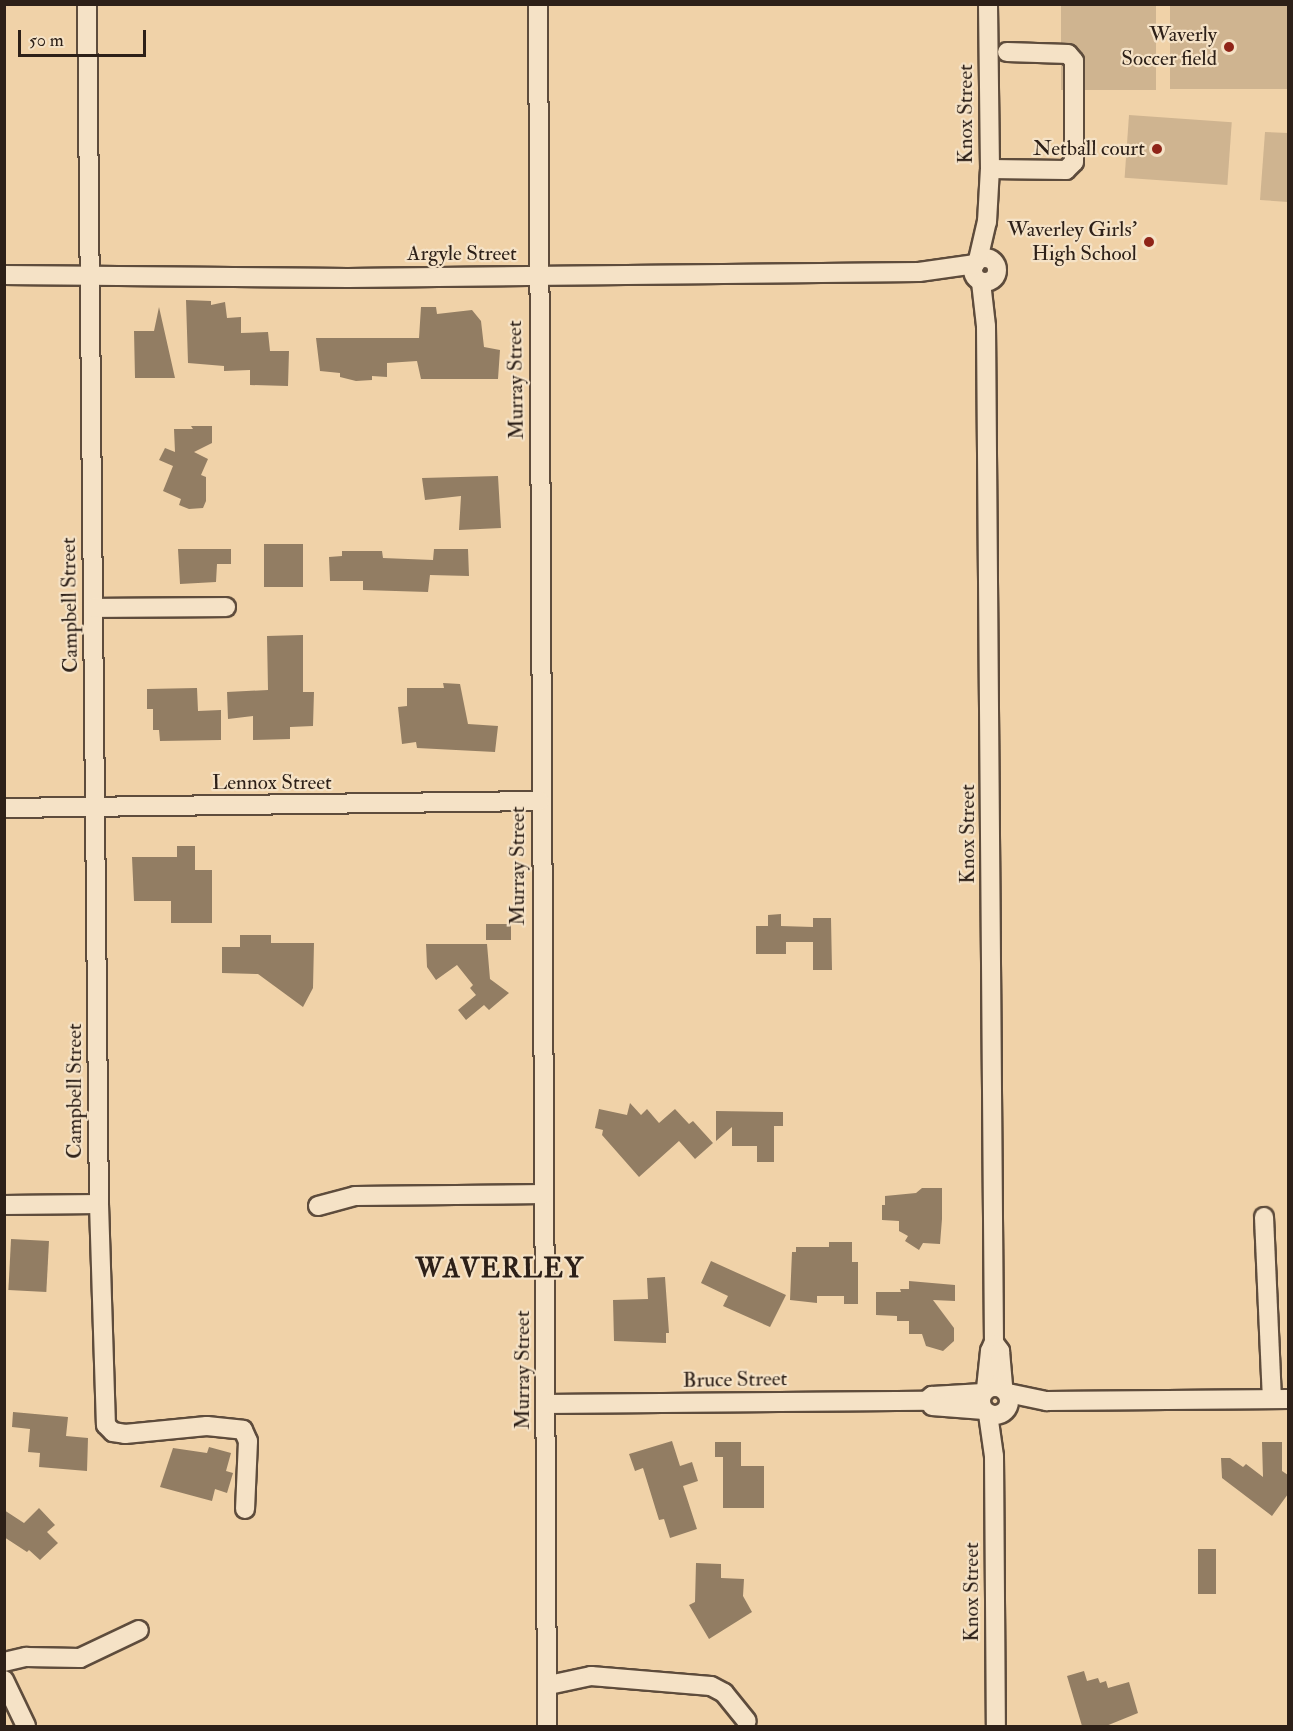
<!DOCTYPE html>
<style>
body{margin:0}
#map{position:relative;width:1293px;height:1731px;overflow:hidden;background:#f0d2a8;font-family:"IM FELL Double Pica",serif}
div>[style]{position:absolute}
.green>*{inset:0;background:#cfb490;transform-origin:0 0}
.building>*{inset:0;background:#927d63;transform-origin:0 0}
.roads{filter:drop-shadow(2px 0 #5e4c3c) drop-shadow(-2px 0 #5e4c3c) drop-shadow(0 2px #5e4c3c) drop-shadow(0 -2px #5e4c3c)}
.minor>*{height:18px;margin:-9px;padding:0 9px;transform-origin:9px;border-radius:9px;background:#f5e2c6}
.minor>.ring{margin:-9px;padding:0;box-sizing:content-box;background:none;border:18px solid #f5e2c6;border-radius:50%}
.dots>*{width:16px;height:16px;translate:-50% -50%;box-sizing:border-box;border:3px solid #f5e2c6;border-radius:50%}
span{translate:-50% -50%;white-space:nowrap;text-align:center;line-height:1.15;-webkit-text-stroke:4.5px #f5e2c6;paint-order:stroke}
.poi-label{font-size:21px;color:#2d2018}
.right{translate:-100% -50%;text-align:right}
.street-label{font-size:21px;color:#2d2018}
.district-label{font-size:27px;color:#2d2018;font-weight:700;letter-spacing:1.5px}
.frame{position:absolute;inset:0;border:6px solid #2d2018;pointer-events:none}
.scale{position:absolute;left:18px;top:30px;width:128px;height:27px;box-sizing:border-box;border:3px solid #2d2018;border-top:0;padding-left:8px;font-size:18px;line-height:21px;white-space:nowrap;color:#2d2018;-webkit-text-stroke:4px #f5e2c6;paint-order:stroke}
</style>
<div id="map">
<div class="green">
<i style="left:1061px;top:5px;width:95px;height:85px"></i>
<i style="left:1170px;top:5px;width:118px;height:84px"></i>
<i style="left:1129px;top:115px;width:103px;height:63px;rotate:4deg"></i>
<i style="clip-path:polygon(1265px 132px,1288px 133px,1288px 202px,1260px 200px)"></i>
</div>
<div class="building">
<i style="clip-path:polygon(186px 300px,211px 301px,211px 305px,225px 302px,227px 318px,241px 317px,241px 333px,268px 332px,270px 351px,289px 351px,288px 386px,250px 385px,250px 370px,224px 371px,224px 366px,188px 363px)"></i>
<i style="clip-path:polygon(159px 307px,175px 378px,135px 378px,134px 331px,154px 331px)"></i>
<i style="clip-path:polygon(421px 307px,436px 307px,437px 314px,472px 310px,481px 321px,484px 347px,500px 350px,498px 379px,421px 379px,417px 361px,387px 363px,387px 377px,372px 376px,372px 380px,356px 381px,340px 377px,340px 373px,320px 371px,316px 338px,419px 338px)"></i>
<i style="clip-path:polygon(191px 426px,212px 426px,212px 443px,194px 452px,208px 459px,201px 475px,206px 477px,206px 501px,203px 508px,189px 509px,179px 505px,181px 499px,163px 491px,173px 466px,159px 460px,165px 448px,175px 452px,174px 429px,193px 429px)"></i>
<i style="clip-path:polygon(498px 476px,501px 528px,459px 530px,461px 496px,425px 500px,422px 478px)"></i>
<i style="left:264px;top:544px;width:39px;height:43px"></i>
<i style="clip-path:polygon(178px 549px,231px 549px,231px 564px,217px 564px,216px 582px,180px 584px)"></i>
<i style="clip-path:polygon(434px 549px,468px 549px,469px 576px,430px 575px,428px 592px,363px 590px,363px 581px,330px 581px,329px 557px,342px 556px,342px 551px,382px 551px,383px 558px,433px 560px)"></i>
<i style="clip-path:polygon(303px 635px,303px 692px,314px 692px,313px 726px,290px 727px,290px 739px,253px 740px,253px 716px,228px 719px,227px 692px,268px 690px,267px 636px)"></i>
<i style="clip-path:polygon(443px 683px,460px 684px,468px 724px,498px 726px,495px 752px,417px 748px,416px 742px,402px 744px,398px 707px,407px 706px,407px 688px,444px 688px)"></i>
<i style="clip-path:polygon(197px 688px,198px 711px,221px 710px,221px 740px,160px 741px,159px 730px,153px 730px,153px 709px,147px 709px,147px 689px)"></i>
<i style="clip-path:polygon(177px 846px,195px 846px,195px 870px,212px 870px,212px 923px,171px 923px,171px 901px,134px 901px,132px 857px,177px 857px)"></i>
<i style="clip-path:polygon(781px 914px,781px 926px,813px 927px,813px 918px,831px 918px,832px 970px,813px 970px,813px 942px,786px 942px,786px 954px,756px 954px,756px 926px,768px 926px,768px 915px)"></i>
<i style="left:486px;top:924px;width:25px;height:16px"></i>
<i style="clip-path:polygon(240px 935px,271px 935px,271px 943px,314px 943px,313px 988px,303px 1007px,258px 974px,222px 973px,222px 947px,240px 947px)"></i>
<i style="clip-path:polygon(426px 944px,487px 944px,490px 979px,509px 993px,489px 1010px,484px 1005px,466px 1020px,458px 1010px,476px 995px,470px 988px,473px 985px,457px 965px,436px 980px,427px 967px)"></i>
<i style="clip-path:polygon(630px 1103px,641px 1115px,647px 1109px,659px 1123px,675px 1109px,689px 1124px,693px 1121px,713px 1143px,695px 1159px,679px 1141px,639px 1177px,602px 1135px,603px 1130px,595px 1128px,599px 1109px,627px 1115px)"></i>
<i style="clip-path:polygon(716px 1111px,783px 1112px,783px 1126px,774px 1126px,774px 1162px,757px 1162px,757px 1146px,732px 1146px,732px 1127px,716px 1141px)"></i>
<i style="clip-path:polygon(922px 1188px,942px 1188px,942px 1219px,940px 1244px,923px 1243px,919px 1250px,905px 1241px,908px 1236px,899px 1231px,899px 1221px,882px 1220px,882px 1205px,885px 1205px,885px 1196px,916px 1193px)"></i>
<i style="left:49px;top:1241px;width:51px;height:38px;rotate:93deg"></i>
<i style="clip-path:polygon(829px 1242px,852px 1242px,852px 1262px,858px 1262px,858px 1304px,844px 1304px,844px 1296px,817px 1296px,817px 1303px,790px 1300px,792px 1252px,796px 1252px,796px 1247px,829px 1247px)"></i>
<i style="clip-path:polygon(711px 1261px,786px 1295px,770px 1327px,723px 1306px,728px 1296px,701px 1283px)"></i>
<i style="clip-path:polygon(665px 1277px,669px 1333px,666px 1333px,666px 1343px,614px 1341px,613px 1300px,648px 1299px,647px 1278px)"></i>
<i style="clip-path:polygon(909px 1281px,955px 1285px,955px 1301px,933px 1300px,954px 1328px,954px 1341px,943px 1351px,926px 1346px,922px 1334px,909px 1334px,909px 1321px,897px 1321px,897px 1316px,876px 1315px,876px 1292px,901px 1292px,900px 1289px,909px 1289px)"></i>
<i style="clip-path:polygon(13px 1412px,68px 1417px,66px 1436px,88px 1438px,87px 1471px,39px 1467px,40px 1453px,28px 1452px,30px 1429px,12px 1427px)"></i>
<i style="clip-path:polygon(672px 1441px,680px 1466px,692px 1462px,698px 1481px,683px 1486px,697px 1529px,670px 1538px,664px 1519px,659px 1520px,643px 1468px,635px 1471px,629px 1454px)"></i>
<i style="clip-path:polygon(715px 1442px,741px 1442px,741px 1466px,764px 1466px,764px 1508px,723px 1508px,723px 1457px,715px 1457px)"></i>
<i style="clip-path:polygon(1262px 1442px,1282px 1442px,1282px 1471px,1288px 1475px,1288px 1494px,1272px 1516px,1222px 1478px,1221px 1458px,1230px 1458px,1243px 1467px,1246px 1464px,1263px 1477px)"></i>
<i style="clip-path:polygon(209px 1447px,231px 1453px,226px 1471px,233px 1473px,227px 1493px,215px 1489px,212px 1501px,160px 1487px,173px 1448px,207px 1453px)"></i>
<i style="clip-path:polygon(39px 1508px,55px 1525px,47px 1532px,58px 1543px,40px 1560px,29px 1550px,27px 1552px,4px 1537px,4px 1510px,24px 1523px)"></i>
<i style="left:1198px;top:1549px;width:18px;height:45px"></i>
<i style="clip-path:polygon(696px 1563px,721px 1564px,721px 1578px,744px 1579px,743px 1596px,752px 1612px,709px 1639px,689px 1605px,695px 1602px)"></i>
<i style="clip-path:polygon(1084px 1671px,1087px 1681px,1098px 1678px,1100px 1683px,1106px 1681px,1108px 1688px,1129px 1682px,1138px 1713px,1106px 1726px,1082px 1726px,1067px 1676px)"></i>
</div>
<div class="roads">
<div class="minor">
<i style="left:87px;top:4px;width:1200px;rotate:89.43deg"></i>
<i style="left:99px;top:1204px;width:221px;rotate:88.2deg"></i>
<i style="left:106px;top:1425px;width:10px;rotate:45deg"></i>
<i style="left:113px;top:1432px;width:12px;rotate:9deg"></i>
<i style="left:125px;top:1434px;width:82px;rotate:-5.6deg"></i>
<i style="left:207px;top:1426px;width:36px;rotate:6deg"></i>
<i style="left:243px;top:1430px;width:12px;rotate:66deg"></i>
<i style="left:248px;top:1441px;width:68px;rotate:92.5deg"></i>
<i style="left:538px;top:4px;width:1722px;rotate:89.7deg"></i>
<i style="left:990px;top:169px;width:76px;rotate:0.8deg"></i>
<i style="left:1066px;top:170px;width:11px;rotate:-45deg"></i>
<i style="left:1074px;top:162px;width:101px;rotate:-90deg"></i>
<i style="left:1074px;top:61px;width:9px;rotate:-131deg"></i>
<i style="left:1068px;top:54px;width:61px;rotate:-178.1deg"></i>
<i class="ring" style="left:973px;top:258px;width:6px;height:6px"></i>
<i style="left:978px;top:260px;width:39px;rotate:-77deg"></i>
<i style="left:987px;top:222px;width:53px;rotate:-86.8deg"></i>
<i style="left:990px;top:169px;width:165px;rotate:-90.7deg"></i>
<i style="left:4px;top:275px;width:344px;rotate:0.5deg"></i>
<i style="left:348px;top:278px;width:571px;rotate:-0.6deg"></i>
<i style="left:919px;top:272px;width:57px;rotate:-8.1deg"></i>
<i style="left:981px;top:282px;width:44px;rotate:83.5deg"></i>
<i style="left:986px;top:326px;width:1016px;rotate:89.55deg"></i>
<i style="left:994px;top:1342px;width:10px;rotate:114deg"></i>
<i style="left:990px;top:1351px;width:38px;rotate:96deg"></i>
<i style="left:93px;top:608px;width:133px;rotate:-0.4deg"></i>
<i style="left:4px;top:808px;width:536px;rotate:-0.75deg"></i>
<i style="left:4px;top:1205px;width:95px;rotate:-0.6deg"></i>
<i style="left:318px;top:1206px;width:38px;rotate:-15deg"></i>
<i style="left:355px;top:1196px;width:189px;rotate:-0.6deg"></i>
<i style="left:1264px;top:1217px;width:182px;rotate:87.5deg"></i>
<i style="left:995px;top:1344px;width:9px;rotate:54deg"></i>
<i style="left:1000px;top:1351px;width:38px;rotate:85deg"></i>
<i class="ring" style="left:981px;top:1387px;width:10px;height:10px"></i>
<i style="left:1008px;top:1393px;width:40px;rotate:12deg"></i>
<i style="left:1047px;top:1401px;width:241px;rotate:-0.5deg"></i>
<i style="left:545px;top:1404px;width:381px;rotate:-0.5deg"></i>
<i style="left:926px;top:1401px;width:8px;rotate:-40deg"></i>
<i style="left:932px;top:1396px;width:51px;rotate:-3.4deg"></i>
<i style="left:932px;top:1406px;width:52px;rotate:4.4deg"></i>
<i style="left:988px;top:1414px;width:42px;rotate:81.9deg"></i>
<i style="left:994px;top:1456px;width:270px;rotate:89.6deg"></i>
<i style="left:4px;top:1662px;width:23px;rotate:-13deg"></i>
<i style="left:26px;top:1657px;width:54px;rotate:1.1deg"></i>
<i style="left:80px;top:1658px;width:65px;rotate:-25.4deg"></i>
<i style="left:4px;top:1680px;width:51px;rotate:64.4deg"></i>
<i style="left:549px;top:1685px;width:43px;rotate:-12.1deg"></i>
<i style="left:591px;top:1676px;width:120px;rotate:4.8deg"></i>
<i style="left:711px;top:1686px;width:15px;rotate:28deg"></i>
<i style="left:724px;top:1693px;width:36px;rotate:51deg"></i>
</div>
</div>
<div class="dots">
<i style="left:1229px;top:47px;background:#8f2418"></i>
<i style="left:1157px;top:149px;background:#8f2418"></i>
<i style="left:1149px;top:242px;background:#8f2418"></i>
</div>
<div class="poi-label">
<span class="right" style="left:1217px;top:47px">Waverly<br>Soccer field</span>
<span class="right" style="left:1145px;top:149px">Netball court</span>
<span class="right" style="left:1137px;top:242px">Waverley Girls'<br>High School</span>
</div>
<div class="street-label">
<span style="left:966px;top:114px;rotate:-90deg">Knox Street</span>
<span style="left:462px;top:254px">Argyle Street</span>
<span style="left:516px;top:380px;rotate:-91deg">Murray Street</span>
<span style="left:70px;top:605px;rotate:-91deg">Campbell Street</span>
<span style="left:272px;top:783px">Lennox Street</span>
<span style="left:968px;top:834px;rotate:-90deg">Knox Street</span>
<span style="left:518px;top:866px;rotate:-90deg">Murray Street</span>
<span style="left:75px;top:1091px;rotate:-90deg">Campbell Street</span>
<span style="left:523px;top:1370px;rotate:-90deg">Murray Street</span>
<span style="left:735px;top:1380px;rotate:-1deg">Bruce Street</span>
<span style="left:972px;top:1592px;rotate:-90deg">Knox Street</span>
</div>
<div class="district-label">
<span style="left:500px;top:1269px">WAVERLEY</span>
</div>
<div class="frame"></div>
<div class="scale">50 m</div>
</div>
